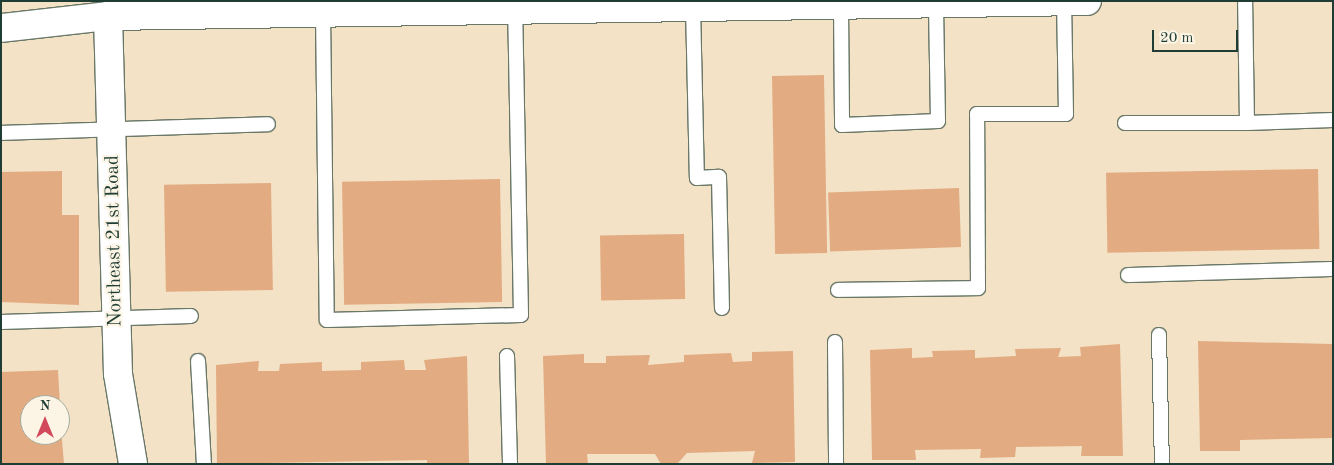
<!DOCTYPE html>
<style>
body{margin:0}
#map{position:relative;width:1334px;height:465px;overflow:hidden;background:#f3e2c5;font-family:"Old Standard TT",serif}
div>[style]{position:absolute}
.building>*{inset:0;background:#e2ab82;transform-origin:0 0}
.roads{filter:drop-shadow(1px 0 #697767) drop-shadow(-1px 0 #697767) drop-shadow(0 1px #697767) drop-shadow(0 -1px #697767)}
.lane>*{height:14px;margin:-7px;padding:0 7px;transform-origin:7px;border-radius:7px;background:#fff}
.street>*{height:28px;margin:-14px;padding:0 14px;transform-origin:14px;border-radius:14px;background:#fff}
.secondary>*{height:28px;margin:-14px;padding:0 14px;transform-origin:14px;border-radius:14px;background:#fff}
span{translate:-50% -50%;white-space:nowrap;text-align:center;line-height:1.15;-webkit-text-stroke:4px #fcf5e5;paint-order:stroke}
.street-label{font-size:19px;color:#1f3d34}
.frame{position:absolute;inset:0;border:2px solid #1f3d34;pointer-events:none}
.north{position:absolute;left:20px;top:395px;width:50px;height:50px;box-sizing:border-box;background:#fcf5e5;border:1px solid #a4ab9e;border-radius:50%;rotate:0deg;font-size:14px;font-weight:700;line-height:20px;text-align:center;color:#1f3d34}
.north::after{content:'';display:block;margin:auto;width:18px;height:22px;background:#d1495b;clip-path:polygon(50% 0,100% 100%,50% 72%,0 100%)}
.scale{position:absolute;left:1152px;top:30px;width:86px;height:22px;box-sizing:border-box;border:2px solid #1f3d34;border-top:0;padding-left:6px;font-size:15px;line-height:18px;white-space:nowrap;color:#1f3d34;-webkit-text-stroke:4px #fcf5e5;paint-order:stroke}
</style>
<div id="map">
<div class="building">
<i style="left:824px;top:75px;width:178px;height:52px;rotate:89deg"></i>
<i style="left:1318px;top:169px;width:80px;height:212px;rotate:89deg"></i>
<i style="clip-path:polygon(62px 171px,62px 215px,79px 215px,79px 305px,1px 302px,1px 172px)"></i>
<i style="left:500px;top:179px;width:123px;height:158px;rotate:89deg"></i>
<i style="left:271px;top:183px;width:107px;height:107px;rotate:89deg"></i>
<i style="left:959px;top:188px;width:59px;height:131px;rotate:88deg"></i>
<i style="left:684px;top:234px;width:65px;height:84px;rotate:89deg"></i>
<i style="clip-path:polygon(1198px 341px,1333px 344px,1333px 438px,1240px 440px,1240px 451px,1200px 451px)"></i>
<i style="clip-path:polygon(1120px 344px,1123px 456px,1081px 456px,1082px 446px,1016px 447px,1015px 457px,980px 458px,981px 449px,915px 450px,916px 460px,872px 460px,870px 350px,912px 348px,912px 358px,933px 357px,932px 351px,975px 350px,975px 358px,1016px 356px,1015px 349px,1061px 348px,1058px 357px,1081px 356px,1080px 347px)"></i>
<i style="clip-path:polygon(793px 351px,795px 462px,752px 463px,755px 451px,687px 453px,677px 464px,661px 464px,655px 454px,587px 454px,588px 464px,546px 464px,543px 356px,584px 354px,584px 363px,606px 363px,606px 356px,650px 355px,648px 365px,684px 362px,684px 355px,731px 353px,733px 362px,752px 361px,752px 352px)"></i>
<i style="clip-path:polygon(467px 356px,469px 464px,427px 464px,427px 460px,217px 464px,216px 365px,259px 361px,258px 371px,279px 371px,280px 364px,322px 362px,322px 371px,361px 370px,361px 362px,404px 360px,405px 370px,426px 370px,424px 360px)"></i>
<i style="clip-path:polygon(58px 370px,60px 405px,30px 405px,30px 435px,60px 435px,61px 428px,64px 464px,1px 464px,1px 372px)"></i>
</div>
<div class="roads">
<div class="lane">
<i style="left:841px;top:5px;width:120px;rotate:89.5deg"></i>
<i style="left:842px;top:125px;width:96px;rotate:-2.4deg"></i>
<i style="left:938px;top:121px;width:117px;rotate:-91deg"></i>
<i style="left:693px;top:6px;width:172px;rotate:88.7deg"></i>
<i style="left:697px;top:178px;width:22px;rotate:-3deg"></i>
<i style="left:719px;top:177px;width:131px;rotate:88.7deg"></i>
<i style="left:323px;top:12px;width:308px;rotate:89.3deg"></i>
<i style="left:327px;top:320px;width:194px;rotate:-1.5deg"></i>
<i style="left:521px;top:315px;width:306px;rotate:-91.1deg"></i>
<i style="left:1125px;top:123px;width:122px"></i>
<i style="left:1247px;top:123px;width:122px;rotate:-90.9deg"></i>
<i style="left:1247px;top:123px;width:86px;rotate:-2deg"></i>
<i style="left:1px;top:133px;width:267px;rotate:-1.9deg"></i>
<i style="left:1128px;top:275px;width:205px;rotate:-1.7deg"></i>
<i style="left:838px;top:290px;width:140px;rotate:-0.8deg"></i>
<i style="left:978px;top:288px;width:174px;rotate:-90.3deg"></i>
<i style="left:977px;top:114px;width:89px"></i>
<i style="left:1066px;top:114px;width:112px;rotate:-91deg"></i>
<i style="left:1px;top:322px;width:190px;rotate:-1.8deg"></i>
<i style="left:1159px;top:335px;width:129px;rotate:88.7deg"></i>
<i style="left:835px;top:342px;width:122px;rotate:89.5deg"></i>
<i style="left:507px;top:356px;width:108px;rotate:88.4deg"></i>
<i style="left:198px;top:361px;width:103px;rotate:86.7deg"></i>
</div>
<div class="street">
<i style="left:108px;top:16px;width:358px;rotate:88.4deg"></i>
<i style="left:118px;top:374px;width:91px;rotate:80.5deg"></i>
</div>
<div class="secondary">
<i style="left:1px;top:28px;width:108px;rotate:-6.4deg"></i>
<i style="left:108px;top:16px;width:979px;rotate:-0.88deg"></i>
</div>
</div>
<div class="street-label">
<span style="left:115px;top:241px;rotate:-91deg">Northeast 21st Road</span>
</div>
<div class="frame"></div>
<div class="north">N</div>
<div class="scale">20 m</div>
</div>
